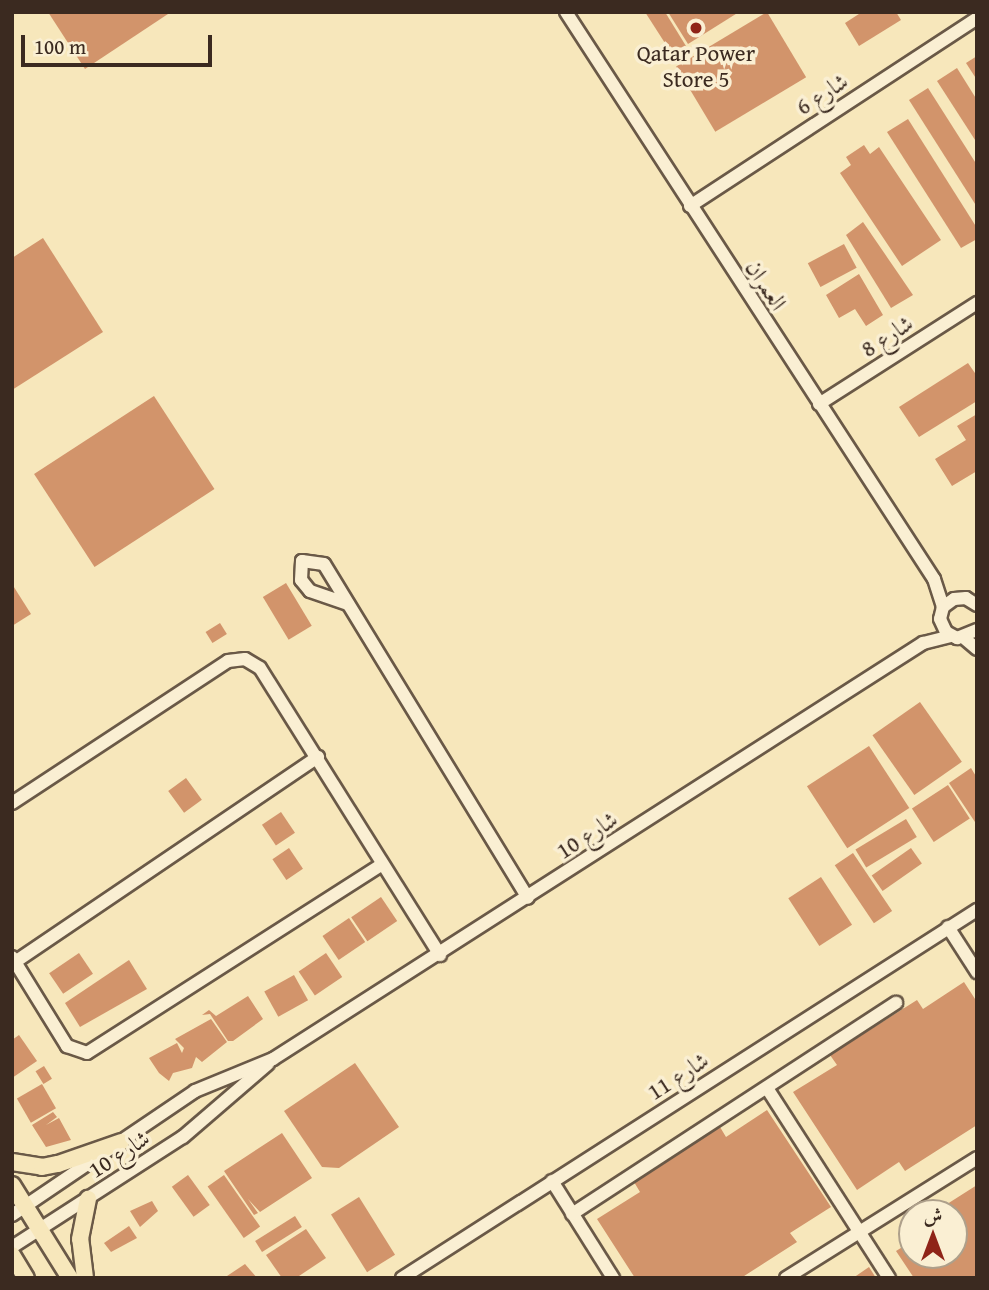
<!DOCTYPE html>
<meta charset="utf-8">
<style>
body{margin:0}
#map{position:relative;width:989px;height:1290px;overflow:hidden;background:#f7e7bb;font-family:"Gentium Book Plus",Amiri,serif}
div>[style]{position:absolute}
.building>*{inset:0;background:#d2946b;transform-origin:0 0}
.roads{filter:drop-shadow(2px 0 #6a5947) drop-shadow(-2px 0 #6a5947) drop-shadow(0 2px #6a5947) drop-shadow(0 -2px #6a5947)}
.minor>*{height:12px;margin:-6px;padding:0 6px;transform-origin:6px;border-radius:6px;background:#faefd3}
.major>*{height:16px;margin:-8px;padding:0 8px;transform-origin:8px;border-radius:8px;background:#f7e7bb}
.dots>*{width:19px;height:19px;translate:-50% -50%;box-sizing:border-box;border:4px solid #faefd3;border-radius:50%}
span{translate:-50% -50%;white-space:nowrap;text-align:center;line-height:1.15;-webkit-text-stroke:7px #faefd3;paint-order:stroke}
.poi-label{font-size:23px;color:#3b2a20}
.street-label{font-size:23px;color:#3b2a20}
.frame{position:absolute;inset:0;border:14px solid #3b2a20;pointer-events:none}
.north{position:absolute;left:898px;top:1199px;width:70px;height:70px;box-sizing:border-box;background:#faefd3;border:2px solid #aea08b;border-radius:50%;rotate:0deg;font-size:19px;font-weight:700;line-height:28px;text-align:center;color:#3b2a20}
.north::after{content:'';display:block;margin:auto;width:24px;height:32px;background:#8f2418;clip-path:polygon(50% 0,100% 100%,50% 72%,0 100%)}
.scale{position:absolute;left:21px;top:35px;width:191px;height:32px;box-sizing:border-box;border:4px solid #3b2a20;border-top:0;padding-left:9px;font-size:21px;line-height:24px;white-space:nowrap;color:#3b2a20;-webkit-text-stroke:5px #faefd3;paint-order:stroke}
</style>
<div id="map">
<div class="building">
<i style="clip-path:polygon(48px 12px,171px 12px,85px 69px)"></i>
<i style="clip-path:polygon(645px 12px,665px 12px,686px 46px,672px 54px)"></i>
<i style="clip-path:polygon(668px 12px,739px 12px,688px 44px)"></i>
<i style="left:767px;top:12px;width:76px;height:106px;rotate:59deg"></i>
<i style="clip-path:polygon(862px 12px,896px 12px,901px 20px,859px 46px,845px 23px)"></i>
<i style="clip-path:polygon(977px 56px,977px 80px,966px 63px)"></i>
<i style="clip-path:polygon(957px 68px,977px 100px,977px 143px,937px 81px)"></i>
<i style="clip-path:polygon(928px 88px,977px 165px,977px 207px,909px 100px)"></i>
<i style="clip-path:polygon(908px 119px,977px 228px,977px 239px,961px 248px,887px 132px)"></i>
<i style="clip-path:polygon(864px 145px,870px 154px,879px 147px,941px 240px,902px 266px,840px 173px,851px 165px,846px 157px)"></i>
<i style="clip-path:polygon(863px 222px,913px 295px,891px 308px,846px 235px)"></i>
<i style="clip-path:polygon(43px 238px,103px 332px,12px 390px,12px 258px)"></i>
<i style="left:844px;top:244px;width:27px;height:41px;rotate:62deg"></i>
<i style="clip-path:polygon(859px 274px,883px 315px,866px 326px,855px 309px,839px 318px,826px 295px)"></i>
<i style="clip-path:polygon(968px 363px,977px 376px,977px 401px,919px 437px,899px 407px)"></i>
<i style="left:154px;top:396px;width:111px;height:143px;rotate:57deg"></i>
<i style="clip-path:polygon(977px 414px,977px 471px,952px 486px,935px 459px,966px 440px,957px 426px)"></i>
<i style="left:286px;top:583px;width:50px;height:27px;rotate:59deg"></i>
<i style="clip-path:polygon(12px 584px,31px 614px,12px 626px)"></i>
<i style="left:220px;top:623px;width:13px;height:17px;rotate:58deg"></i>
<i style="left:920px;top:702px;width:73px;height:58px;rotate:55deg"></i>
<i style="left:869px;top:746px;width:74px;height:74px;rotate:57deg"></i>
<i style="clip-path:polygon(971px 768px,977px 778px,977px 825px,949px 783px)"></i>
<i style="left:186px;top:778px;width:27px;height:22px;rotate:54deg"></i>
<i style="left:948px;top:785px;width:40px;height:43px;rotate:57deg"></i>
<i style="left:281px;top:812px;width:25px;height:23px;rotate:56deg"></i>
<i style="left:906px;top:819px;width:21px;height:59px;rotate:59deg"></i>
<i style="left:289px;top:848px;width:25px;height:20px;rotate:56deg"></i>
<i style="left:911px;top:848px;width:19px;height:48px;rotate:55deg"></i>
<i style="left:853px;top:853px;width:70px;height:22px;rotate:56deg"></i>
<i style="left:821px;top:877px;width:57px;height:39px;rotate:57deg"></i>
<i style="left:381px;top:897px;width:29px;height:36px;rotate:56deg"></i>
<i style="left:349px;top:918px;width:29px;height:32px;rotate:56deg"></i>
<i style="left:79px;top:953px;width:25px;height:36px;rotate:56deg"></i>
<i style="left:326px;top:953px;width:29px;height:33px;rotate:56deg"></i>
<i style="clip-path:polygon(129px 960px,147px 989px,80px 1027px,65px 1003px)"></i>
<i style="left:294px;top:975px;width:29px;height:34px;rotate:61deg"></i>
<i style="clip-path:polygon(964px 982px,977px 1002px,977px 1125px,905px 1171px,899px 1162px,857px 1190px,793px 1092px,837px 1065px,830px 1055px,917px 1000px,923px 1009px)"></i>
<i style="clip-path:polygon(248px 996px,263px 1019px,233px 1041px,228px 1041px,210px 1014px,202px 1015px,209px 1010px,216px 1016px)"></i>
<i style="clip-path:polygon(211px 1019px,227px 1042px,202px 1062px,196px 1057px,192px 1068px,173px 1073px,169px 1081px,159px 1073px,149px 1058px,177px 1043px,182px 1053px,184px 1048px,175px 1039px)"></i>
<i style="clip-path:polygon(19px 1035px,37px 1061px,12px 1078px,12px 1040px)"></i>
<i style="clip-path:polygon(355px 1063px,399px 1127px,339px 1168px,322px 1167px,284px 1111px)"></i>
<i style="left:44px;top:1066px;width:15px;height:10px;rotate:58deg"></i>
<i style="left:42px;top:1084px;width:28px;height:29px;rotate:60deg"></i>
<i style="clip-path:polygon(767px 1110px,831px 1207px,790px 1233px,797px 1242px,741px 1278px,635px 1278px,597px 1219px,640px 1192px,634px 1182px,720px 1127px,726px 1137px)"></i>
<i style="clip-path:polygon(53px 1112px,57px 1117px,46px 1125px,59px 1118px,71px 1140px,46px 1147px,32px 1125px)"></i>
<i style="clip-path:polygon(282px 1133px,312px 1178px,260px 1212px,248px 1199px,258px 1213px,254px 1215px,224px 1171px)"></i>
<i style="left:188px;top:1175px;width:37px;height:20px;rotate:54deg"></i>
<i style="left:224px;top:1175px;width:63px;height:20px;rotate:55deg"></i>
<i style="clip-path:polygon(977px 1185px,977px 1278px,914px 1278px,896px 1251px,912px 1241px,912px 1255px,954px 1255px,954px 1213px,933px 1213px)"></i>
<i style="left:359px;top:1197px;width:68px;height:33px;rotate:58deg"></i>
<i style="clip-path:polygon(152px 1201px,158px 1211px,140px 1227px,130px 1211px)"></i>
<i style="left:295px;top:1216px;width:13px;height:47px;rotate:58deg"></i>
<i style="clip-path:polygon(129px 1226px,137px 1238px,111px 1252px,104px 1243px)"></i>
<i style="clip-path:polygon(306px 1229px,326px 1258px,296px 1278px,282px 1278px,266px 1255px)"></i>
<i style="clip-path:polygon(245px 1264px,257px 1278px,224px 1278px)"></i>
<i style="clip-path:polygon(869px 1267px,876px 1278px,853px 1278px)"></i>
</div>
<div class="roads">
<div class="minor">
<i style="left:566px;top:12px;width:676px;rotate:57.02deg"></i>
<i style="left:934px;top:579px;width:29px;rotate:72deg"></i>
<i style="left:690px;top:206px;width:343px;rotate:-33.2deg"></i>
<i style="left:819px;top:404px;width:188px;rotate:-32.6deg"></i>
<i style="left:348px;top:604px;width:40px;rotate:-161.1deg"></i>
<i style="left:310px;top:591px;width:14px;rotate:-129deg"></i>
<i style="left:301px;top:580px;width:19px;rotate:-87deg"></i>
<i style="left:302px;top:561px;width:22px;rotate:8deg"></i>
<i style="left:324px;top:564px;width:391px;rotate:58.6deg"></i>
<i style="left:977px;top:605px;width:13px;rotate:-148deg"></i>
<i style="left:966px;top:598px;width:12px;rotate:175deg"></i>
<i style="left:954px;top:599px;width:14px;rotate:144deg"></i>
<i style="left:943px;top:607px;width:12px;rotate:104deg"></i>
<i style="left:940px;top:619px;width:14px;rotate:65deg"></i>
<i style="left:946px;top:632px;width:13px;rotate:29deg"></i>
<i style="left:957px;top:638px;width:22px;rotate:-22deg"></i>
<i style="left:964px;top:638px;width:17px;rotate:40deg"></i>
<i style="left:12px;top:803px;width:258px;rotate:-33.3deg"></i>
<i style="left:228px;top:661px;width:17px;rotate:-7deg"></i>
<i style="left:245px;top:659px;width:17px;rotate:31deg"></i>
<i style="left:260px;top:668px;width:339px;rotate:57.9deg"></i>
<i style="left:948px;top:927px;width:54px;rotate:57.2deg"></i>
<i style="left:12px;top:957px;width:105px;rotate:58.3deg"></i>
<i style="left:67px;top:1046px;width:21px;rotate:19deg"></i>
<i style="left:87px;top:1053px;width:349px;rotate:-32.6deg"></i>
<i style="left:15px;top:962px;width:366px;rotate:-34.1deg"></i>
<i style="left:767px;top:1088px;width:226px;rotate:57.3deg"></i>
<i style="left:552px;top:1181px;width:115px;rotate:57.8deg"></i>
<i style="left:572px;top:1214px;width:387px;rotate:-33.1deg"></i>
<i style="left:12px;top:1215px;width:221px;rotate:-34.1deg"></i>
<i style="left:195px;top:1091px;width:84px;rotate:-22.3deg"></i>
<i style="left:273px;top:1059px;width:772px;rotate:-32.62deg"></i>
<i style="left:923px;top:643px;width:29px;rotate:-14deg"></i>
<i style="left:12px;top:1247px;width:203px;rotate:-32.8deg"></i>
<i style="left:183px;top:1137px;width:112px;rotate:-40.7deg"></i>
<i style="left:402px;top:1278px;width:683px;rotate:-32.62deg"></i>
<i style="left:786px;top:1278px;width:226px;rotate:-32.1deg"></i>
</div>
<div class="major">
<i style="left:12px;top:1162px;width:30px;rotate:9deg"></i>
<i style="left:42px;top:1167px;width:16px;rotate:-11deg"></i>
<i style="left:58px;top:1164px;width:67px;rotate:-19.2deg"></i>
<i style="left:12px;top:1185px;width:110px;rotate:58.1deg"></i>
<i style="left:12px;top:1255px;width:27px;rotate:59deg"></i>
<i style="left:85px;top:1278px;width:39px;rotate:-97deg"></i>
<i style="left:80px;top:1239px;width:41px;rotate:-78.7deg"></i>
</div>
</div>
<div class="dots">
<i style="left:696px;top:28px;background:#8f2418"></i>
</div>
<div class="poi-label">
<span style="left:696px;top:66px">Qatar Power<br>Store 5</span>
</div>
<div class="street-label">
<span style="left:822px;top:94px;rotate:-33deg">شارع 6</span>
<span style="left:766px;top:285px;rotate:57deg">العمران</span>
<span style="left:887px;top:336px;rotate:-33deg">شارع 8</span>
<span style="left:587px;top:835px;rotate:-33deg">شارع 10</span>
<span style="left:678px;top:1076px;rotate:-33deg">شارع 11</span>
<span style="left:119px;top:1154px;rotate:-33deg">شارع 10</span>
</div>
<div class="frame"></div>
<div class="north">ش</div>
<div class="scale">100 m</div>
</div>
